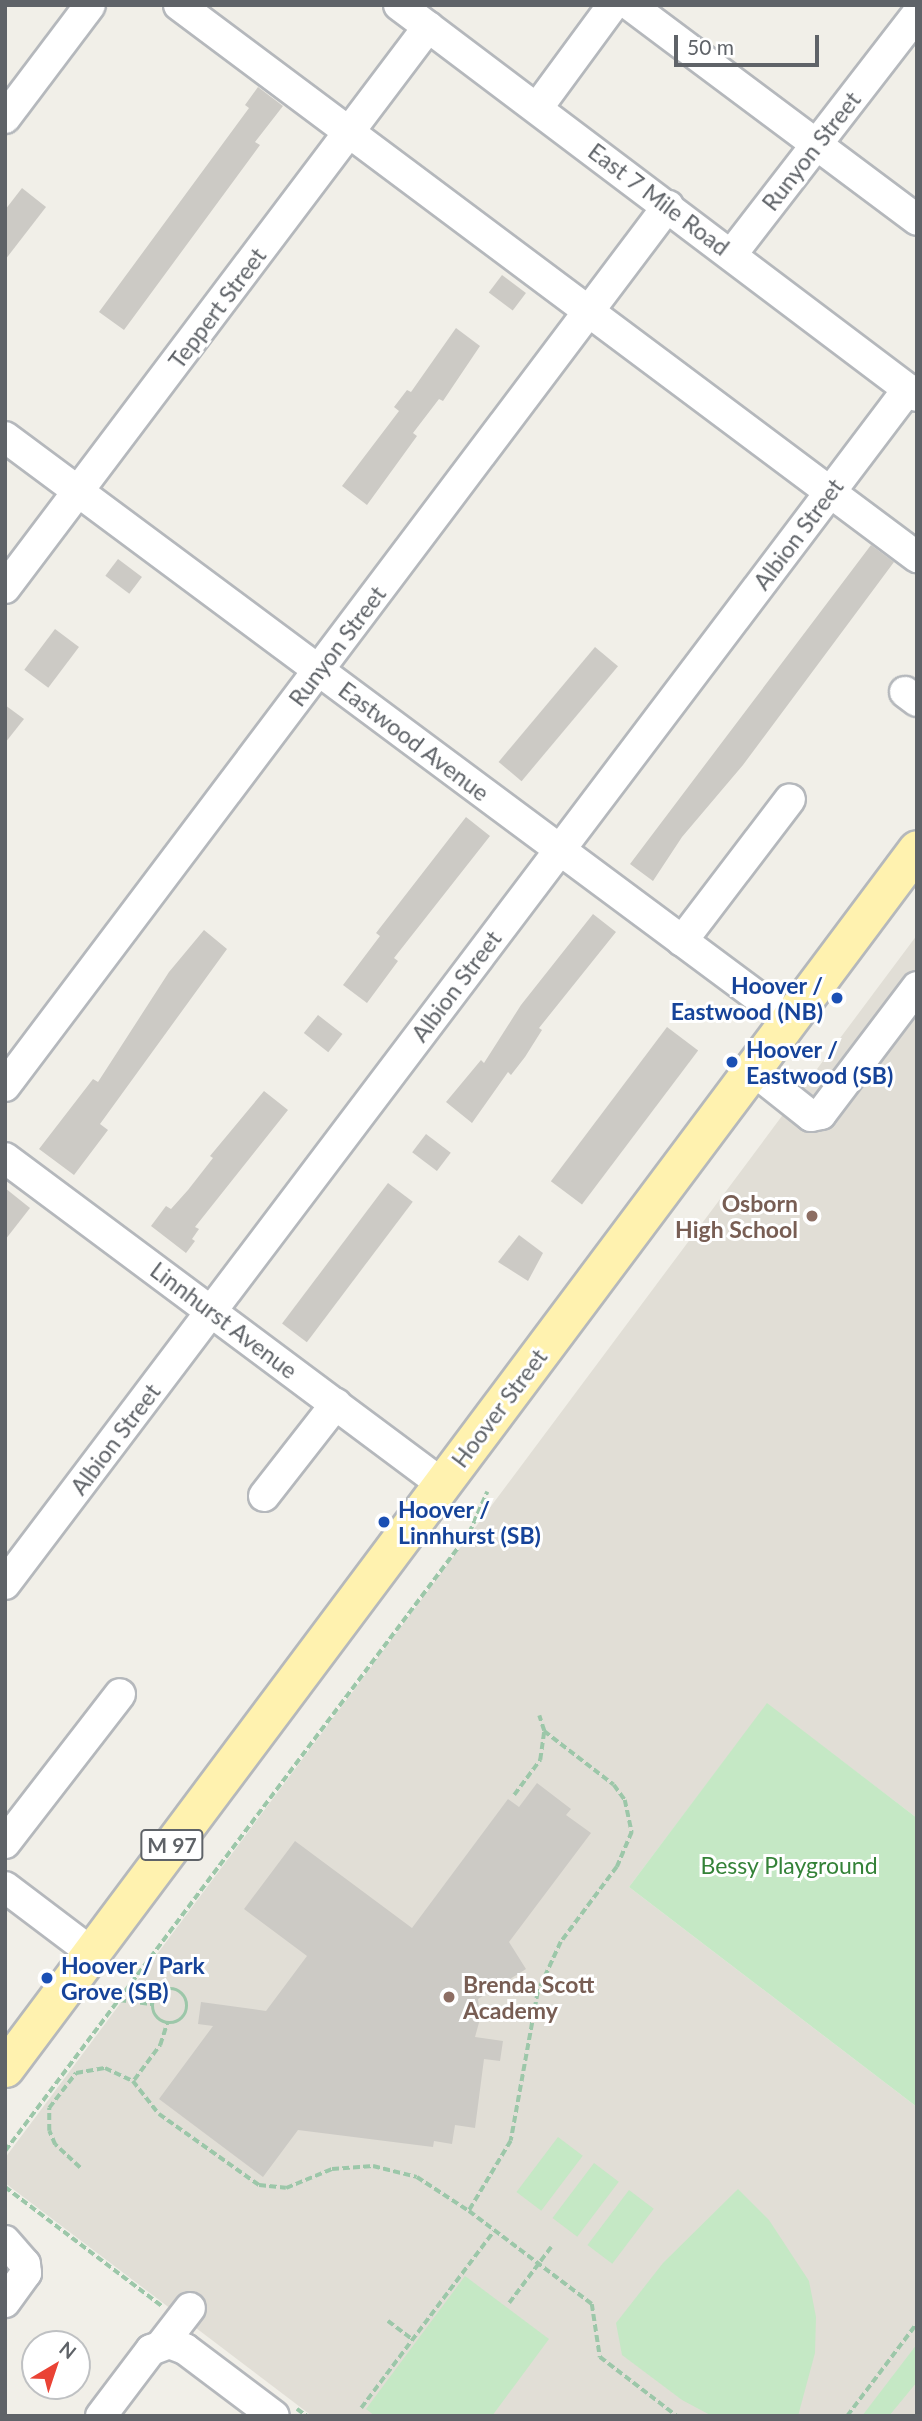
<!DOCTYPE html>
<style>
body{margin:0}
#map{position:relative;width:922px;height:2421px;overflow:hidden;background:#f1efe8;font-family:Lato,sans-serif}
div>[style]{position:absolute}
.education>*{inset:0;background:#e1ded6}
.green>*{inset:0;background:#c5e8c5;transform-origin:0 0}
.building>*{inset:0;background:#cccac5;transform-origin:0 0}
.path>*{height:3.5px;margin-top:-1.75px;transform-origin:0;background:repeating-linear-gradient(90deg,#9cc7a9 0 7px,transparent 0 10.5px)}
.path>.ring{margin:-1.75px;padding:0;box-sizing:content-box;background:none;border:3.5px solid #9cc7a9;border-radius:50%}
.roads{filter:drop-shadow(2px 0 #b5b8bc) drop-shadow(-2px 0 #b5b8bc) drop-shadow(0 2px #b5b8bc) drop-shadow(0 -2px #b5b8bc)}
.minor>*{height:30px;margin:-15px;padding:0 15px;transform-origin:15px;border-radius:15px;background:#fff}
.major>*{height:37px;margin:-18.5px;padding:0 18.5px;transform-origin:18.5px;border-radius:18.5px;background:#fff2af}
.dots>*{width:19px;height:19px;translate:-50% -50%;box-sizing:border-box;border:4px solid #fff;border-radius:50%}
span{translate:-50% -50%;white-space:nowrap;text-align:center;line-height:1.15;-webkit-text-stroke:6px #fff;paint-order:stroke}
.shield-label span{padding:2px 5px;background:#fff;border:2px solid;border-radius:5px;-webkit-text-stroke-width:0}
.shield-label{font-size:21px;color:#5f6368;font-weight:700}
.street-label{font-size:23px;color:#5f6368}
.transit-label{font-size:23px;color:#164399;font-weight:700}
.right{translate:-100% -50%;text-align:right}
.left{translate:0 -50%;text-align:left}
.education-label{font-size:23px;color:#785e54;font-weight:700}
.park-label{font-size:23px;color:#348238}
.frame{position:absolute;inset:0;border:7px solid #5f6368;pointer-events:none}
.north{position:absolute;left:21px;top:2330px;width:70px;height:70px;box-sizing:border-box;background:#fff;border:2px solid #bfc1c3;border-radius:50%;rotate:39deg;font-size:19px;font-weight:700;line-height:28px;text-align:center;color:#5f6368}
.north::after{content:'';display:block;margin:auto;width:24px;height:32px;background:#ea4335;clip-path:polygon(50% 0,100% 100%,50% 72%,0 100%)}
.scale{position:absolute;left:674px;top:35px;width:145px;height:32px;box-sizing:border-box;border:4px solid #5f6368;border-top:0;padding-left:9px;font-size:21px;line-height:24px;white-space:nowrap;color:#5f6368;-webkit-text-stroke:5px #fff;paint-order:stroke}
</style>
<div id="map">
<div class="education">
<i style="clip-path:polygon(917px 935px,917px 1818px,767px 1704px,629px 1887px,917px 2107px,917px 2416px,312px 2416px,5px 2183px,5px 2158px)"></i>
</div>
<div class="green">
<i style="clip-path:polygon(767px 1703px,917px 1818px,917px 2107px,629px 1887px)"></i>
<i style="left:558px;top:2137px;width:31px;height:69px;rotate:37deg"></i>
<i style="left:594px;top:2163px;width:31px;height:69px;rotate:37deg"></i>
<i style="clip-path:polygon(738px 2189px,769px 2220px,809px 2281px,816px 2317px,815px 2353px,798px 2416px,712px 2416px,682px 2400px,622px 2355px,616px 2323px,663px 2263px)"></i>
<i style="left:629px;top:2190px;width:31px;height:69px;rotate:37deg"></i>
<i style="clip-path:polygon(465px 2276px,549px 2339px,492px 2416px,375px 2416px,366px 2409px)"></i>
<i style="clip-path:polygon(917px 2344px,917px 2382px,889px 2416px,862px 2416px)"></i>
</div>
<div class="building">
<i style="clip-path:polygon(258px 87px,283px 106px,255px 142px,260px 145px,124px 330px,99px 312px,249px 108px,245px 105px)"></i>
<i style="clip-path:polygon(22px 188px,46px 207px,5px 260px,5px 210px)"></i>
<i style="left:502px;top:275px;width:30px;height:22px;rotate:37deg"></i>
<i style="clip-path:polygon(456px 328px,480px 346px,443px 401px,439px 399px,413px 433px,417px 436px,367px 505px,342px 486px,399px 411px,394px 407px,407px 390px,411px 392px)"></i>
<i style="clip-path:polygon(871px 545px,894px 562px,743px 765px,682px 837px,653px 881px,630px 864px)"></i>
<i style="left:118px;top:559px;width:30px;height:21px;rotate:37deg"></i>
<i style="left:55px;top:629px;width:30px;height:51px;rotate:37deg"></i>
<i style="left:595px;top:647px;width:30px;height:150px;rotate:40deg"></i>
<i style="clip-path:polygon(5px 705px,24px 719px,5px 743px)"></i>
<i style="clip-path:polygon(466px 817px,490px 836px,394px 958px,398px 961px,367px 1003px,343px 985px,380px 936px,376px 933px)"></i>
<i style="clip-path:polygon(593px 914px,616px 932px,539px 1028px,542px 1030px,525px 1057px,511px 1075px,508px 1072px,472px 1123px,446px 1102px,481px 1060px,484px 1063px,521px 1005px)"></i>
<i style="clip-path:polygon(204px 930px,227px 949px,100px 1124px,108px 1130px,74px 1175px,39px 1149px,93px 1079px,98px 1082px,169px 972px)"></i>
<i style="left:318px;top:1015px;width:31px;height:23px;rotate:38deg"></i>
<i style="left:667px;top:1027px;width:39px;height:193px;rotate:37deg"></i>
<i style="clip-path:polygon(264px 1091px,288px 1110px,195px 1227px,199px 1229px,192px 1239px,195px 1241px,186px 1253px,151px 1226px,166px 1206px,171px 1209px,188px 1190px,213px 1158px,210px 1156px)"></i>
<i style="left:426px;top:1134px;width:31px;height:23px;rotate:37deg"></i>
<i style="left:388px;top:1183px;width:31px;height:176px;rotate:37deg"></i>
<i style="clip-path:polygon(5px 1188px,30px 1208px,5px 1240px)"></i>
<i style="clip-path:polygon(519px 1235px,543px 1253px,528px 1281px,498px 1262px)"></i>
<i style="clip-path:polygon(537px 1783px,571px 1809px,566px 1815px,591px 1833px,509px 1942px,526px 1969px,478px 1999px,480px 2019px,475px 2037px,503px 2041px,500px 2061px,484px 2059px,475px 2128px,455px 2125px,452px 2144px,434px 2141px,433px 2147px,298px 2130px,263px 2177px,159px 2099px,213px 2026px,198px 2024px,201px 2002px,266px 2011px,307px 1956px,244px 1909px,295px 1841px,412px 1928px,508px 1799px,519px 1807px)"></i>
</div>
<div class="path">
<i style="left:544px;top:1731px;width:88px;rotate:37.6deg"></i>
<i style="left:614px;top:1785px;width:19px;rotate:54deg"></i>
<i style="left:625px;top:1800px;width:33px;rotate:78deg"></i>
<i style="left:632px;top:1832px;width:38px;rotate:113deg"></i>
<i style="left:617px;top:1867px;width:94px;rotate:126.7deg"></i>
<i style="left:561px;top:1942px;width:55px;rotate:114.7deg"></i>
<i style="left:538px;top:1992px;width:151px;rotate:100.3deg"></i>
<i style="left:511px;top:2141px;width:82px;rotate:121deg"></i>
<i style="left:469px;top:2211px;width:154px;rotate:37.1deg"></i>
<i style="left:592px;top:2304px;width:54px;rotate:81.4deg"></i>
<i style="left:600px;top:2357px;width:97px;rotate:37.5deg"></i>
<i style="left:514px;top:1795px;width:44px;rotate:-53.4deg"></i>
<i style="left:540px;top:1760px;width:29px;rotate:-82deg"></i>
<i style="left:544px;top:1731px;width:16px;rotate:-108deg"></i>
<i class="ring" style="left:153px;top:1989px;width:30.5px;height:30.5px"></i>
<i style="left:119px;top:2000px;width:34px;rotate:7deg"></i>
<i style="left:134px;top:2080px;width:44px;rotate:-53.4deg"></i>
<i style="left:160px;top:2045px;width:23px;rotate:-72deg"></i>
<i style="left:5px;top:2151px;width:773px;rotate:-53.1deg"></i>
<i style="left:469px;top:1533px;width:45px;rotate:-66.3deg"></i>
<i style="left:80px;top:2168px;width:34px;rotate:-137deg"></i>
<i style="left:55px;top:2145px;width:15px;rotate:-113deg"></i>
<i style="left:49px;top:2131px;width:23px;rotate:-90deg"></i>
<i style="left:49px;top:2108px;width:44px;rotate:-52.4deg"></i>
<i style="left:76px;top:2073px;width:29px;rotate:-10deg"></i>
<i style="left:105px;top:2068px;width:31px;rotate:25deg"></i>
<i style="left:133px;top:2081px;width:42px;rotate:51.8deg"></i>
<i style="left:159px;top:2114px;width:123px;rotate:35.4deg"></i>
<i style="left:259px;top:2185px;width:27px;rotate:6deg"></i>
<i style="left:286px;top:2188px;width:50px;rotate:-22.4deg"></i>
<i style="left:332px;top:2169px;width:41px;rotate:-4.2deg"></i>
<i style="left:373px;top:2166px;width:45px;rotate:14deg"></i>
<i style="left:417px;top:2177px;width:62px;rotate:33.2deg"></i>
<i style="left:5px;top:2187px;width:198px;rotate:37.2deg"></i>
<i style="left:509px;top:2303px;width:70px;rotate:-53.1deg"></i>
<i style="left:388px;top:2321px;width:30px;rotate:37deg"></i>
<i style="left:361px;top:2408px;width:221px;rotate:-53.1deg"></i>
<i style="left:297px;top:2409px;width:12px;rotate:35deg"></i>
<i style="left:847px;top:2416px;width:116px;rotate:-53deg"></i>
</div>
<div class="roads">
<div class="minor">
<i style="left:179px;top:5px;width:922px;rotate:36.8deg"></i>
<i style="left:399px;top:5px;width:649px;rotate:37.05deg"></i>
<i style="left:630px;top:5px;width:359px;rotate:36.8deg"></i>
<i style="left:538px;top:107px;width:127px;rotate:-53.7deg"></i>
<i style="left:5px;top:118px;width:141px;rotate:-53deg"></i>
<i style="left:731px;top:255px;width:304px;rotate:-52.3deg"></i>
<i style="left:5px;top:437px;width:977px;rotate:36.64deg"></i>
<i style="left:5px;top:588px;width:703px;rotate:-52.98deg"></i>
<i style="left:905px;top:692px;width:15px;rotate:37deg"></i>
<i style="left:682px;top:941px;width:178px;rotate:-52.7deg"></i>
<i style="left:753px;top:1070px;width:74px;rotate:38.4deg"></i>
<i style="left:811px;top:1116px;width:10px;rotate:-11deg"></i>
<i style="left:821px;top:1114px;width:159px;rotate:-52.9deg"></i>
<i style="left:5px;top:1086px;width:1102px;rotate:-53.01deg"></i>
<i style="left:5px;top:1158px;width:545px;rotate:36.72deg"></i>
<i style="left:264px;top:1496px;width:117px;rotate:-52deg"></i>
<i style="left:5px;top:1584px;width:1498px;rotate:-52.92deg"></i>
<i style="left:5px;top:1843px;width:188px;rotate:-52.3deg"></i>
<i style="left:5px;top:1887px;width:108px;rotate:37.1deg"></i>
<i style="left:5px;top:2241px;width:30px;rotate:49deg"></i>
<i style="left:25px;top:2264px;width:9px;rotate:84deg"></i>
<i style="left:26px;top:2273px;width:36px;rotate:126deg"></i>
<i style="left:163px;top:2343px;width:44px;rotate:-52.4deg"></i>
<i style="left:101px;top:2416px;width:83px;rotate:-52.9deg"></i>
<i style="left:151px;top:2350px;width:19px;rotate:-21deg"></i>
<i style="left:169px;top:2343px;width:17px;rotate:21deg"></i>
<i style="left:185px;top:2349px;width:111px;rotate:37deg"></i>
</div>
<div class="major">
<i style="left:5px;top:2068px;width:1522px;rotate:-53.2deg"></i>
</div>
</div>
<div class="dots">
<i style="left:837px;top:998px;background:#1a4fb4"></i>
<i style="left:732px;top:1062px;background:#1a4fb4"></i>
<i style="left:812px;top:1216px;background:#8d6e63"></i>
<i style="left:384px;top:1522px;background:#1a4fb4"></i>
<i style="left:47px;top:1978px;background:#1a4fb4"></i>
<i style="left:449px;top:1997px;background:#8d6e63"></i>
</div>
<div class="shield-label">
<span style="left:172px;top:1845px">M 97</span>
</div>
<div class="street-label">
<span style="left:811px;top:151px;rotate:-52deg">Runyon Street</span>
<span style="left:659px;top:199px;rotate:37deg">East 7 Mile Road</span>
<span style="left:217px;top:308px;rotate:-53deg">Teppert Street</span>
<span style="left:798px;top:534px;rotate:-53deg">Albion Street</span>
<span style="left:337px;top:646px;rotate:-53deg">Runyon Street</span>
<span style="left:414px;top:741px;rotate:37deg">Eastwood Avenue</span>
<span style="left:456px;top:986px;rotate:-53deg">Albion Street</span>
<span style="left:224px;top:1320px;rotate:37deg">Linnhurst Avenue</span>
<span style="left:499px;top:1408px;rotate:-53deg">Hoover Street</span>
<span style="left:115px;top:1439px;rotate:-53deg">Albion Street</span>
</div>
<div class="transit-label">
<span class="right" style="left:823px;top:998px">Hoover /<br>Eastwood (NB)</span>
<span class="left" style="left:746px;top:1062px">Hoover /<br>Eastwood (SB)</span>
<span class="left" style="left:398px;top:1522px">Hoover /<br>Linnhurst (SB)</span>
<span class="left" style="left:61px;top:1978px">Hoover / Park<br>Grove (SB)</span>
</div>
<div class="education-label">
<span class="right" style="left:798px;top:1216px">Osborn<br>High School</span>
<span class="left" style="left:463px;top:1997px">Brenda Scott<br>Academy</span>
</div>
<div class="park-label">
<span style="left:789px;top:1865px">Bessy Playground</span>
</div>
<div class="frame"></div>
<div class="north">N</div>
<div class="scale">50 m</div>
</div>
